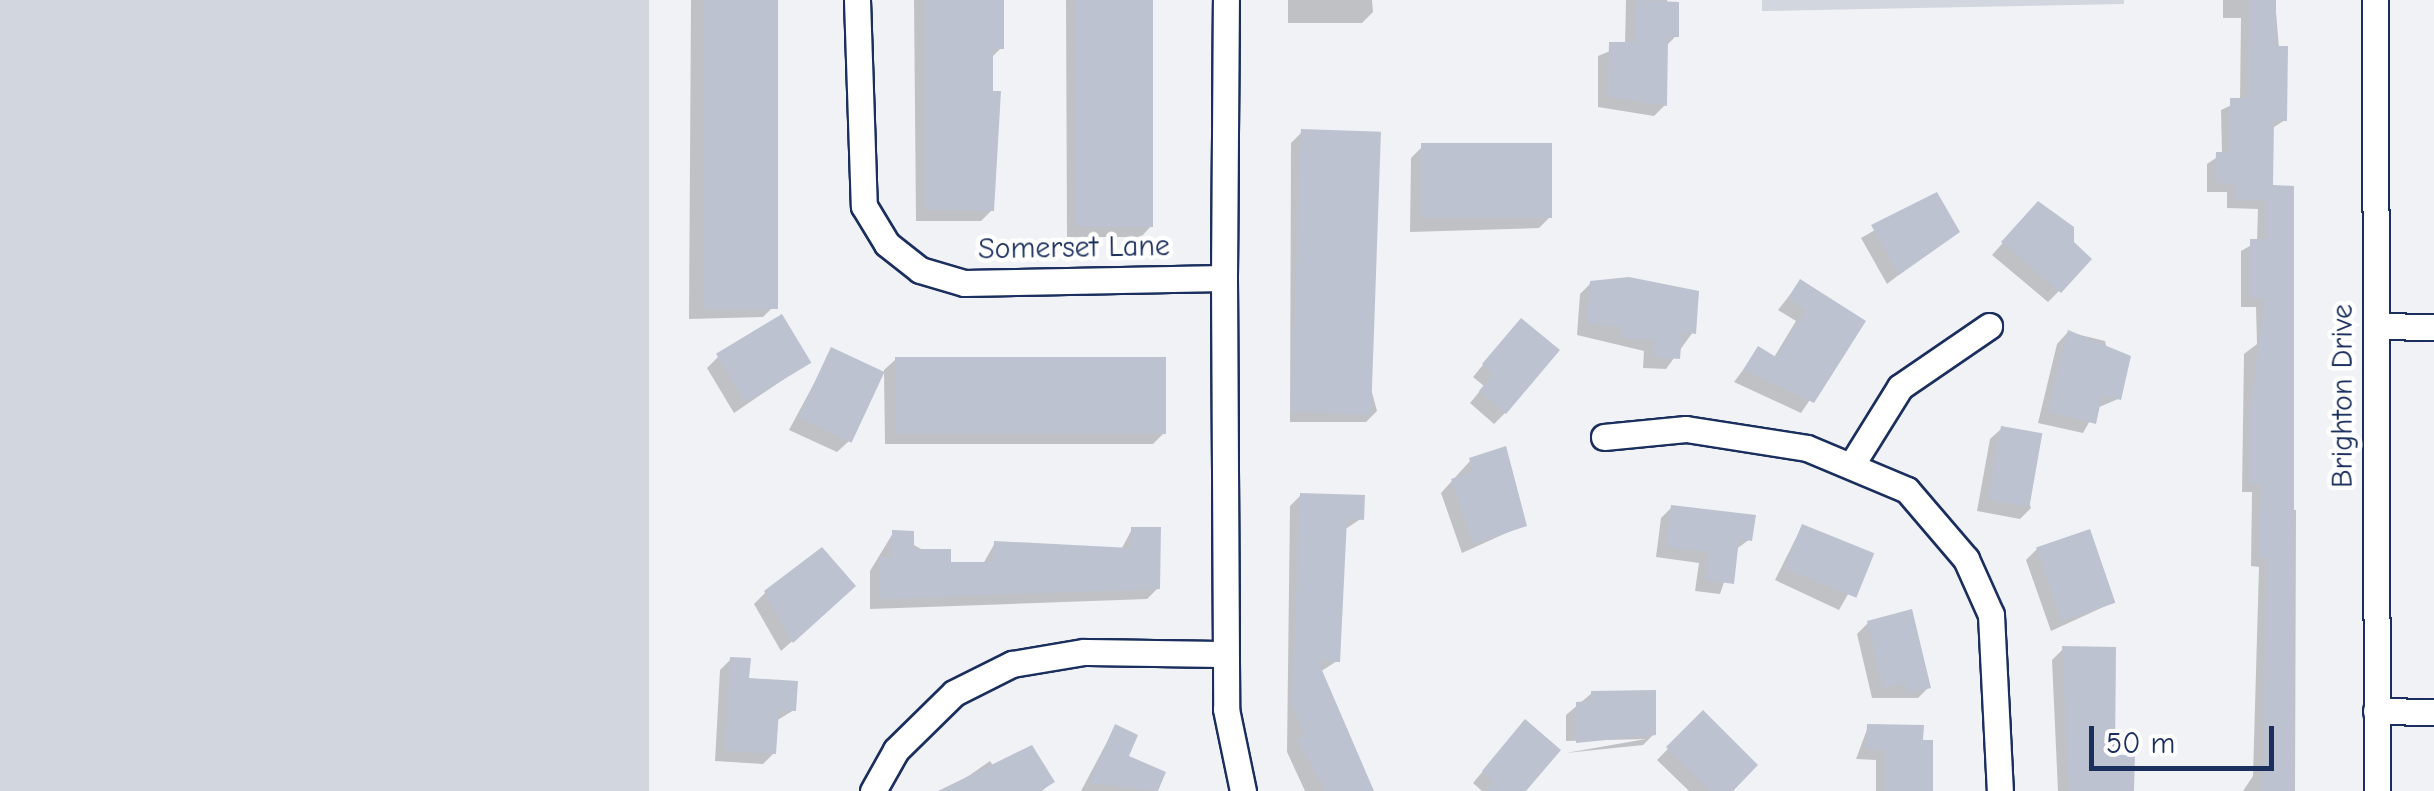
<!DOCTYPE html>
<style>
body{margin:0}
#map{position:relative;width:2434px;height:791px;overflow:hidden;background:#f1f2f5;font-family:"Comic Neue",sans-serif}
div>[style]{position:absolute}
.green>*{inset:0;background:#d2d6df;transform-origin:0 0}
.shadow>*{inset:0;background:#0003}
.building>*{inset:0;background:#bcc2d0;transform-origin:0 0}
.roads{filter:drop-shadow(2px 0 #1b2f5e) drop-shadow(-2px 0 #1b2f5e) drop-shadow(0 2px #1b2f5e) drop-shadow(0 -2px #1b2f5e)}
.street>*{height:25px;margin:-12.5px;padding:0 12.5px;transform-origin:12.5px;border-radius:12.5px;background:#fff}
span{translate:-50% -50%;white-space:nowrap;text-align:center;line-height:1.15;-webkit-text-stroke:9px #fff;paint-order:stroke}
.street-label{font-size:30px;color:#1b2f5e}
.scale{position:absolute;left:2089px;top:726px;width:185px;height:45px;box-sizing:border-box;border:5px solid #1b2f5e;border-top:0;padding-left:12px;font-size:30px;line-height:35px;white-space:nowrap;color:#1b2f5e;-webkit-text-stroke:8px #fff;paint-order:stroke}
</style>
<div id="map">
<div class="green">
<i style="left:0;top:0;width:649px;height:791px"></i>
<i style="clip-path:polygon(1762px 0,2124px 0,2124px 4px,1762px 11px)"></i>
</div>
<div class="shadow">
<i style="clip-path:polygon(691px 0,776px 0,774px 306px,763px 317px,689px 319px)"></i>
<i style="clip-path:polygon(914px 0,1004px 0,1002px 47px,990px 59px,992px 210px,981px 221px,916px 221px)"></i>
<i style="clip-path:polygon(1066px 0,1149px 0,1152px 225px,1141px 237px,1067px 237px)"></i>
<i style="clip-path:polygon(1288px 0,1372px 0,1373px 12px,1362px 23px,1288px 23px)"></i>
<i style="clip-path:polygon(1626px 0,1667px 0,1676px 36px,1665px 47px,1665px 105px,1654px 116px,1598px 107px,1598px 56px,1625px 45px)"></i>
<i style="clip-path:polygon(2223px 0,2275px 0,2285px 120px,2271px 129px,2270px 188px,2285px 510px,2296px 510px,2295px 791px,2243px 791px,2253px 776px,2259px 567px,2251px 566px,2252px 492px,2242px 492px,2244px 354px,2257px 344px,2256px 307px,2241px 307px,2241px 251px,2257px 242px,2258px 209px,2227px 208px,2227px 192px,2207px 192px,2207px 164px,2222px 154px,2221px 110px,2240px 101px,2241px 18px,2223px 18px)"></i>
<i style="clip-path:polygon(1302px 132px,1377px 411px,1366px 422px,1290px 422px,1291px 143px)"></i>
<i style="clip-path:polygon(1422px 147px,1550px 217px,1539px 228px,1410px 232px,1411px 158px)"></i>
<i style="clip-path:polygon(1936px 195px,1948px 237px,1887px 284px,1861px 238px)"></i>
<i style="clip-path:polygon(2027px 216px,2059px 291px,2048px 302px,1992px 255px)"></i>
<i style="clip-path:polygon(1800px 282px,1862px 322px,1801px 413px,1734px 382px,1758px 350px,1773px 359px,1796px 321px,1778px 310px)"></i>
<i style="clip-path:polygon(1591px 283px,1693px 332px,1666px 369px,1643px 368px,1644px 351px,1577px 335px,1580px 294px)"></i>
<i style="clip-path:polygon(1510px 332px,1505px 413px,1494px 424px,1470px 403px,1484px 386px,1473px 377px)"></i>
<i style="clip-path:polygon(2068px 332px,2105px 341px,2118px 399px,2097px 408px,2083px 433px,2038px 423px,2057px 344px)"></i>
<i style="clip-path:polygon(832px 350px,849px 441px,837px 452px,789px 430px)"></i>
<i style="clip-path:polygon(718px 357px,809px 362px,734px 413px,707px 368px)"></i>
<i style="clip-path:polygon(896px 359px,1164px 433px,1153px 444px,885px 444px,884px 370px)"></i>
<i style="clip-path:polygon(2002px 428px,2031px 508px,2020px 519px,1977px 511px,1990px 439px)"></i>
<i style="clip-path:polygon(1470px 461px,1524px 525px,1462px 553px,1441px 493px)"></i>
<i style="clip-path:polygon(1301px 495px,1362px 518px,1344px 530px,1337px 661px,1320px 672px,1370px 791px,1305px 791px,1287px 752px,1290px 506px)"></i>
<i style="clip-path:polygon(1672px 507px,1750px 539px,1735px 550px,1720px 594px,1695px 591px,1699px 563px,1656px 557px,1661px 518px)"></i>
<i style="clip-path:polygon(1802px 526px,1871px 554px,1839px 610px,1775px 580px)"></i>
<i style="clip-path:polygon(1132px 529px,1158px 588px,1147px 599px,870px 609px,870px 571px,893px 533px,949px 565px,983px 564px,995px 543px,1121px 550px)"></i>
<i style="clip-path:polygon(2037px 549px,2112px 603px,2051px 631px,2026px 560px)"></i>
<i style="clip-path:polygon(766px 592px,842px 597px,781px 651px,754px 604px)"></i>
<i style="clip-path:polygon(1868px 623px,1929px 687px,1918px 698px,1872px 698px,1857px 634px)"></i>
<i style="clip-path:polygon(2063px 649px,2112px 758px,2132px 791px,2058px 791px,2052px 660px)"></i>
<i style="clip-path:polygon(731px 659px,747px 681px,794px 710px,776px 721px,774px 753px,763px 764px,715px 761px,720px 670px)"></i>
<i style="clip-path:polygon(1592px 693px,1654px 734px,1643px 745px,1566px 753px,1646px 739px,1566px 741px,1566px 715px)"></i>
<i style="clip-path:polygon(1703px 713px,1729px 791px,1689px 791px,1657px 760px)"></i>
<i style="clip-path:polygon(1115px 727px,1126px 757px,1163px 773px,1155px 791px,1081px 791px)"></i>
<i style="clip-path:polygon(1868px 727px,1929px 791px,1876px 791px,1876px 760px,1856px 759px)"></i>
<i style="clip-path:polygon(1514px 734px,1524px 791px,1482px 791px,1473px 783px)"></i>
<i style="clip-path:polygon(990px 761px,996px 770px,1052px 782px,1042px 791px,947px 791px)"></i>
</div>
<div class="building">
<i style="left:703px;top:0;width:75px;height:309px"></i>
<i style="clip-path:polygon(926px 0,1004px 0,1004px 49px,993px 49px,993px 91px,1001px 91px,994px 211px,926px 210px)"></i>
<i style="left:1076px;top:0;width:77px;height:227px"></i>
<i style="clip-path:polygon(1636px 0,1679px 2px,1679px 37px,1668px 37px,1667px 106px,1608px 97px,1609px 42px,1635px 42px)"></i>
<i style="clip-path:polygon(2249px 0,2276px 0,2276px 46px,2288px 46px,2287px 121px,2274px 121px,2273px 185px,2294px 186px,2294px 791px,2262px 791px,2267px 558px,2259px 558px,2261px 484px,2250px 484px,2250px 412px,2265px 299px,2250px 298px,2250px 239px,2266px 239px,2266px 200px,2235px 200px,2236px 184px,2215px 183px,2216px 152px,2230px 152px,2230px 98px,2248px 98px)"></i>
<i style="left:1301px;top:129px;width:80px;height:283px;rotate:2deg"></i>
<i style="left:1552px;top:143px;width:75px;height:131px;rotate:90deg"></i>
<i style="clip-path:polygon(1937px 192px,1960px 232px,1899px 275px,1871px 225px)"></i>
<i style="clip-path:polygon(2038px 201px,2074px 227px,2074px 242px,2092px 259px,2061px 293px,2001px 242px)"></i>
<i style="clip-path:polygon(1629px 277px,1699px 291px,1696px 334px,1682px 332px,1680px 359px,1653px 357px,1654px 340px,1622px 338px,1622px 327px,1587px 324px,1590px 281px)"></i>
<i style="clip-path:polygon(1800px 279px,1866px 321px,1814px 403px,1743px 370px,1758px 346px,1776px 357px,1806px 310px,1788px 298px)"></i>
<i style="left:782px;top:314px;width:57px;height:77px;rotate:59deg"></i>
<i style="clip-path:polygon(1521px 318px,1560px 350px,1506px 414px,1479px 391px,1493px 374px,1482px 364px)"></i>
<i style="clip-path:polygon(2068px 330px,2131px 356px,2121px 400px,2102px 396px,2096px 424px,2048px 412px)"></i>
<i style="left:831px;top:347px;width:59px;height:78px;rotate:25deg"></i>
<i style="left:895px;top:357px;width:271px;height:77px"></i>
<i style="left:2001px;top:426px;width:42px;height:75px;rotate:10deg"></i>
<i style="clip-path:polygon(1506px 446px,1527px 526px,1473px 544px,1451px 479px,1473px 472px,1469px 458px)"></i>
<i style="clip-path:polygon(1300px 493px,1365px 495px,1364px 520px,1347px 519px,1340px 662px,1318px 661px,1374px 791px,1326px 791px,1296px 739px,1305px 736px,1292px 705px)"></i>
<i style="clip-path:polygon(1671px 505px,1756px 515px,1752px 541px,1739px 539px,1734px 584px,1705px 580px,1709px 552px,1666px 547px)"></i>
<i style="left:1802px;top:524px;width:78px;height:48px;rotate:22deg"></i>
<i style="clip-path:polygon(1131px 527px,1161px 527px,1160px 589px,880px 599px,880px 557px,892px 557px,892px 530px,914px 531px,914px 549px,951px 549px,951px 562px,993px 562px,994px 541px,1131px 548px)"></i>
<i style="left:2090px;top:529px;width:78px;height:57px;rotate:71deg"></i>
<i style="clip-path:polygon(822px 547px,856px 586px,793px 643px,764px 591px)"></i>
<i style="clip-path:polygon(1912px 609px,1931px 688px,1907px 694px,1905px 683px,1883px 688px,1867px 621px)"></i>
<i style="clip-path:polygon(2062px 646px,2116px 647px,2115px 755px,2135px 755px,2134px 791px,2069px 791px)"></i>
<i style="clip-path:polygon(730px 657px,751px 658px,749px 678px,798px 681px,796px 711px,779px 710px,776px 754px,725px 751px)"></i>
<i style="clip-path:polygon(1656px 690px,1656px 735px,1576px 743px,1576px 702px,1591px 701px,1591px 691px)"></i>
<i style="clip-path:polygon(1703px 710px,1758px 765px,1733px 791px,1711px 791px,1666px 747px)"></i>
<i style="clip-path:polygon(1525px 719px,1561px 750px,1526px 791px,1485px 791px,1494px 781px,1482px 771px)"></i>
<i style="clip-path:polygon(1115px 724px,1138px 735px,1129px 756px,1166px 772px,1158px 791px,1089px 783px)"></i>
<i style="clip-path:polygon(1867px 724px,1924px 725px,1923px 740px,1933px 740px,1933px 791px,1886px 791px,1886px 750px,1866px 749px)"></i>
<i style="clip-path:polygon(1032px 745px,1055px 782px,1040px 791px,938px 791px)"></i>
</div>
<div class="roads">
<div class="street">
<i style="left:857px;top:0;width:206px;rotate:88.1deg"></i>
<i style="left:864px;top:206px;width:44px;rotate:58.8deg"></i>
<i style="left:887px;top:244px;width:42px;rotate:38.2deg"></i>
<i style="left:920px;top:270px;width:46px;rotate:16.5deg"></i>
<i style="left:964px;top:283px;width:260px;rotate:-1.1deg"></i>
<i style="left:1224px;top:278px;width:431px;rotate:89.7deg"></i>
<i style="left:1226px;top:709px;width:84px;rotate:78.3deg"></i>
<i style="left:2375px;top:0;width:791px;rotate:89.86deg"></i>
<i style="left:1224px;top:278px;width:278px;rotate:-89.6deg"></i>
<i style="left:2376px;top:326px;width:58px;rotate:1deg"></i>
<i style="left:1604px;top:437px;width:82px;rotate:-5.6deg"></i>
<i style="left:1686px;top:429px;width:122px;rotate:8.9deg"></i>
<i style="left:1807px;top:448px;width:108px;rotate:22.8deg"></i>
<i style="left:1907px;top:490px;width:91px;rotate:49.5deg"></i>
<i style="left:1966px;top:559px;width:61px;rotate:65.9deg"></i>
<i style="left:1991px;top:615px;width:176px;rotate:87.1deg"></i>
<i style="left:1854px;top:461px;width:87px;rotate:-58.1deg"></i>
<i style="left:1900px;top:387px;width:108px;rotate:-34.4deg"></i>
<i style="left:2376px;top:711px;width:58px;rotate:1deg"></i>
<i style="left:873px;top:791px;width:47px;rotate:-60.7deg"></i>
<i style="left:896px;top:750px;width:81px;rotate:-44.5deg"></i>
<i style="left:954px;top:693px;width:65px;rotate:-26.6deg"></i>
<i style="left:1012px;top:664px;width:73px;rotate:-9.5deg"></i>
<i style="left:1084px;top:652px;width:141px;rotate:0.8deg"></i>
</div>
</div>
<div class="street-label">
<span style="left:1074px;top:248px;rotate:-1deg">Somerset Lane</span>
<span style="left:2343px;top:396px;rotate:-90deg">Brighton Drive</span>
</div>
<div class="scale">50 m</div>
</div>
